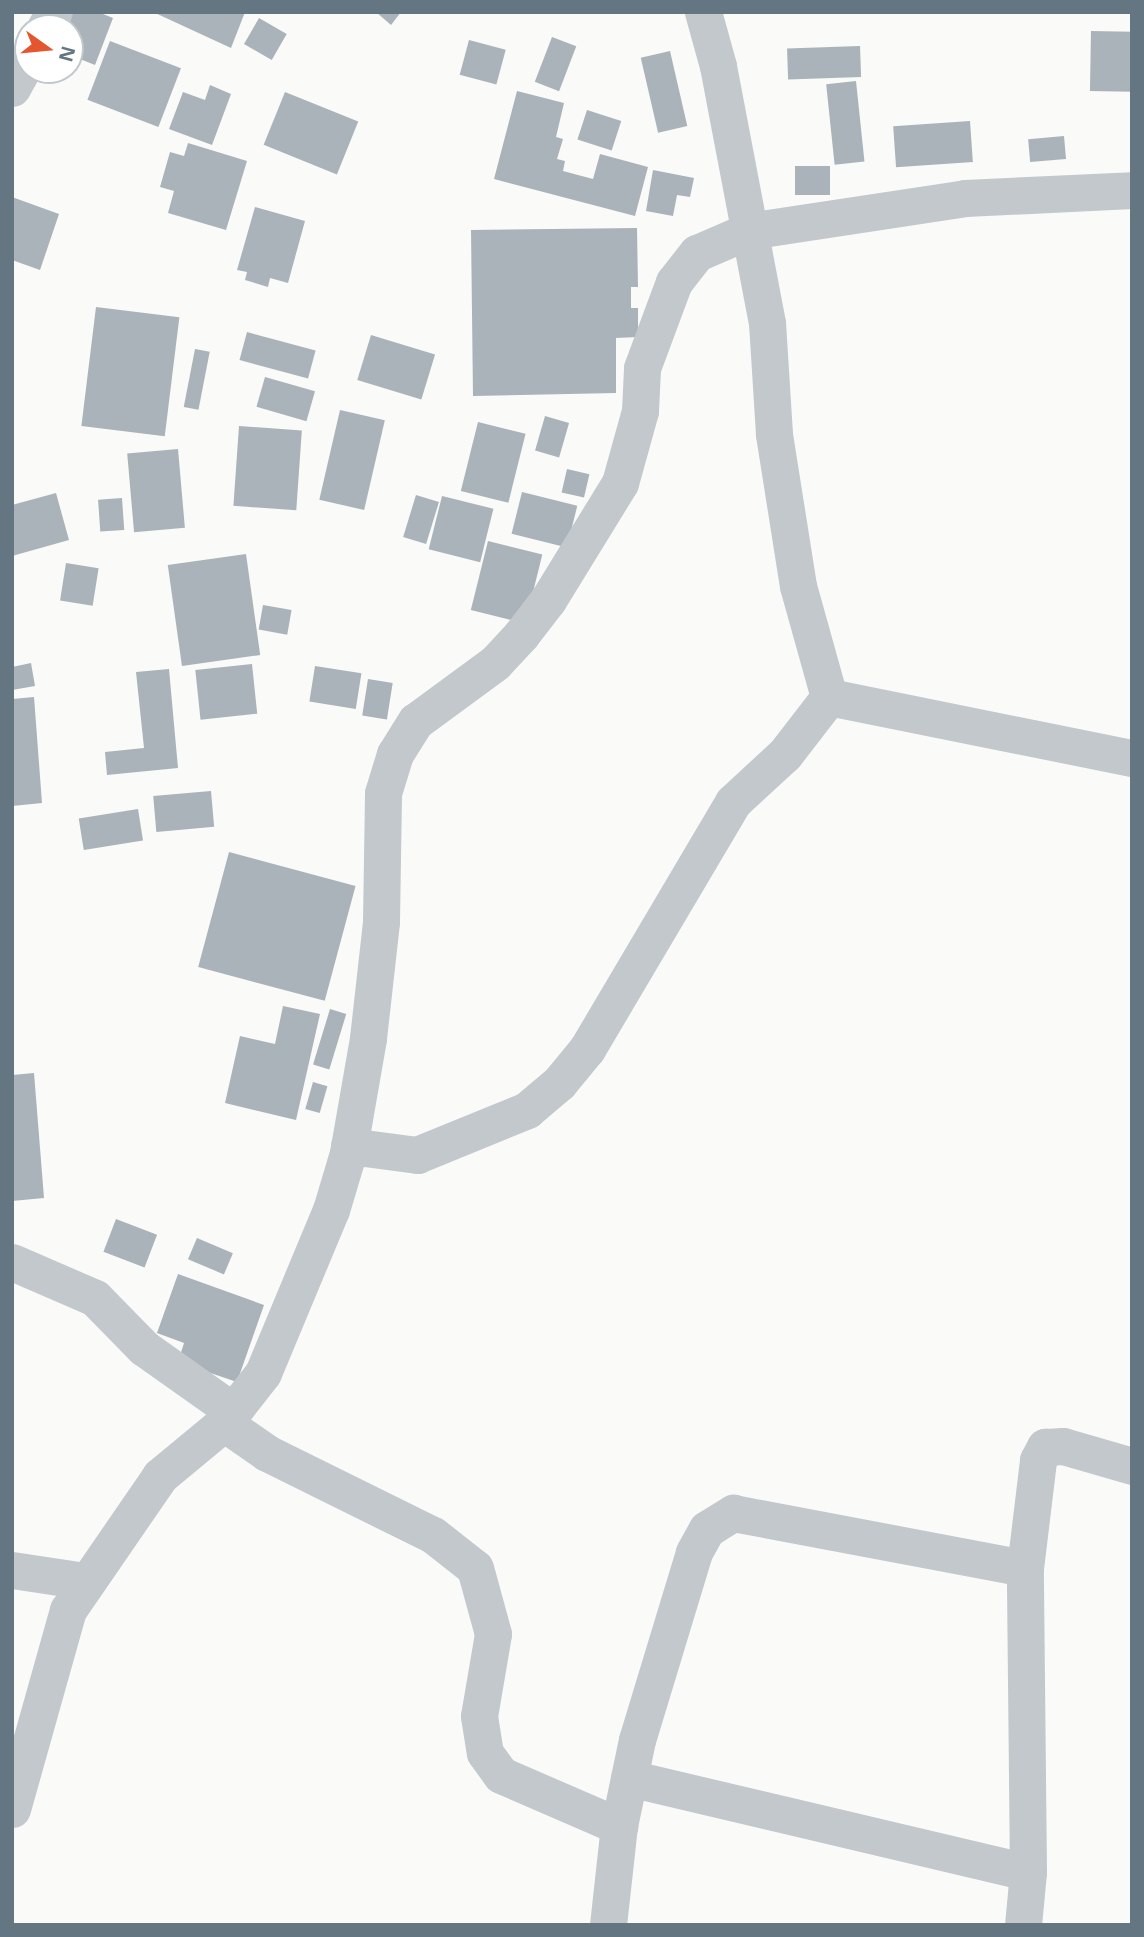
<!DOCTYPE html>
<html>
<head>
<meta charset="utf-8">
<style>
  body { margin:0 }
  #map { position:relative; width:1144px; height:1937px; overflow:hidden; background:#fafaf8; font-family:"Noto Sans",sans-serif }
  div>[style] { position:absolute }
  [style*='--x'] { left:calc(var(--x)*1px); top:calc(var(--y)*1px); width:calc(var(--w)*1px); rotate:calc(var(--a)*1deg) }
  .building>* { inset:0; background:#aab3b9; transform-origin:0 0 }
  .street>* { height:37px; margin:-18.5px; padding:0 18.5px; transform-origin:18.5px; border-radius:18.5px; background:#c3c8cc }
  span { translate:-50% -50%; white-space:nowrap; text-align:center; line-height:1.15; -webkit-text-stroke:7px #fff; paint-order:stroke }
  .frame { position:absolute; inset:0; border:14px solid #657683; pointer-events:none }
  .north { position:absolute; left:14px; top:14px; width:70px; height:70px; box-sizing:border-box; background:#fff; border:2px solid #c1c8cd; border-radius:50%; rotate:105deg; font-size:19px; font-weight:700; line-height:28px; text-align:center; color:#657683 }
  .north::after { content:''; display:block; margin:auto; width:24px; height:32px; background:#e4572e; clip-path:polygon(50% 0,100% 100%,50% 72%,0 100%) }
</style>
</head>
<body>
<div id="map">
  <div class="building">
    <div style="clip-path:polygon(71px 12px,98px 12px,113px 18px,95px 65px,70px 55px,70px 28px,64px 28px)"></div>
    <div style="clip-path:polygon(153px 12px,245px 12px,231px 48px)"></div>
    <div style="clip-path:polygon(376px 12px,401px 12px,391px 25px)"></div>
    <div style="left:259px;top:18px;width:32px;height:30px;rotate:30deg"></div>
    <div style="left:1091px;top:31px;width:41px;height:60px;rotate:1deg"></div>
    <div style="left:552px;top:37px;width:26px;height:48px;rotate:21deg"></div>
    <div style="left:469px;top:40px;width:38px;height:36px;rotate:15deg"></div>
    <div style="left:110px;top:41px;width:76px;height:63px;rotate:21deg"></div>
    <div style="left:860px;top:46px;width:31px;height:73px;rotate:88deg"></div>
    <div style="left:670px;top:51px;width:77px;height:30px;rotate:77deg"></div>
    <div style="left:856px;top:81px;width:81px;height:30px;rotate:84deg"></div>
    <div style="clip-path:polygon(210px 85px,231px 94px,212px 145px,169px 129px,183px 92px,205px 100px)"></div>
    <div style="clip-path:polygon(517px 91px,564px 103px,556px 137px,563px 139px,557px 159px,565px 161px,563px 171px,593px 179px,600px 154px,648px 167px,635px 216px,494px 179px)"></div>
    <div style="left:285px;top:92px;width:79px;height:57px;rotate:22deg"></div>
    <div style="left:587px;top:110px;width:36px;height:31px;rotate:18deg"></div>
    <div style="left:970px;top:121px;width:41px;height:77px;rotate:86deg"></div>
    <div style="left:1064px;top:136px;width:23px;height:36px;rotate:85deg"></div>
    <div style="clip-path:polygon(188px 143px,247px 161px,226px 230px,168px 213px,174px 191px,160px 187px,170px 152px,184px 156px)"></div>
    <div style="left:795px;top:166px;width:35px;height:29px"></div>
    <div style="clip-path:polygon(653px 170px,694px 178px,690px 197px,677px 195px,673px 216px,646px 211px)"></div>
    <div style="clip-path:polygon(12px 197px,59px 214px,40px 270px,12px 260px)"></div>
    <div style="clip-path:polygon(255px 207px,305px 221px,288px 283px,270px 278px,268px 287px,245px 280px,247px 272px,237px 270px)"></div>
    <div style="clip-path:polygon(637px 228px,638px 287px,631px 287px,631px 308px,638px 308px,638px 337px,616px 338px,616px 393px,473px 396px,471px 230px)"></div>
    <div style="left:96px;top:307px;width:84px;height:120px;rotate:7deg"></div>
    <div style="left:247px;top:332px;width:71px;height:29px;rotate:15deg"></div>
    <div style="left:371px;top:335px;width:67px;height:47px;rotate:17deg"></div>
    <div style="left:195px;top:349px;width:15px;height:59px;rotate:11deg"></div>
    <div style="left:265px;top:377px;width:52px;height:31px;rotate:16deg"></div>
    <div style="left:340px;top:410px;width:46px;height:92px;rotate:13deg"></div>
    <div style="left:545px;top:416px;width:25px;height:36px;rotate:16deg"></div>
    <div style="left:478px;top:422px;width:49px;height:71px;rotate:14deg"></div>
    <div style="left:239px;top:426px;width:63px;height:80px;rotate:4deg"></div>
    <div style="left:178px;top:449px;width:79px;height:51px;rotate:85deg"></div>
    <div style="left:567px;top:469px;width:23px;height:24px;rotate:13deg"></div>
    <div style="left:522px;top:492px;width:57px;height:43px;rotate:14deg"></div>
    <div style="clip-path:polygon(56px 493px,69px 540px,12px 556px,12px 505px)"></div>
    <div style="left:416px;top:495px;width:24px;height:44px;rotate:17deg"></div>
    <div style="left:442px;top:496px;width:53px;height:55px;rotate:14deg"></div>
    <div style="left:122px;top:498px;width:32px;height:24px;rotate:86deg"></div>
    <div style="left:488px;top:541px;width:56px;height:71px;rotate:14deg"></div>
    <div style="left:246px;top:554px;width:102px;height:79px;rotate:82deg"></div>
    <div style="left:66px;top:563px;width:33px;height:38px;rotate:9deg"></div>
    <div style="left:263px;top:605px;width:29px;height:25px;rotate:10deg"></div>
    <div style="clip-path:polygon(31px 663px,35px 686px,12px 690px,12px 667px)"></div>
    <div style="left:252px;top:664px;width:50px;height:57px;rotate:84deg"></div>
    <div style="left:315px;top:666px;width:47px;height:36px;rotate:9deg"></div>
    <div style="clip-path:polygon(169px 669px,178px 768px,107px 775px,105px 752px,144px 748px,136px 672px)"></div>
    <div style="left:368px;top:679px;width:25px;height:37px;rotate:9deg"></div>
    <div style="clip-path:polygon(34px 697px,42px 803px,12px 806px,12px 699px)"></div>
    <div style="left:211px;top:791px;width:36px;height:58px;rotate:85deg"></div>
    <div style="left:138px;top:809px;width:32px;height:60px;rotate:81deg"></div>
    <div style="left:229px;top:852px;width:131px;height:119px;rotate:15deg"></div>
    <div style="clip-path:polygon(283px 1006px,320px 1014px,296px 1120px,225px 1103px,240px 1036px,275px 1044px)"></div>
    <div style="left:330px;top:1009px;width:17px;height:58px;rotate:17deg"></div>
    <div style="clip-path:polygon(34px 1073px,44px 1198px,12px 1201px,12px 1075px)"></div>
    <div style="left:313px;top:1082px;width:15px;height:28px;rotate:16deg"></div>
    <div style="left:116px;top:1219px;width:44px;height:35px;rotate:21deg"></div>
    <div style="left:197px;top:1238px;width:39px;height:23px;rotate:23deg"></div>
    <div style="clip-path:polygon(178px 1274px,264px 1305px,237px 1382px,178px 1362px,184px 1343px,157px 1333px)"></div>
  </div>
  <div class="street">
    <div style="--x:45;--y:28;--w:18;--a:-61"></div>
    <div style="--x:12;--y:88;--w:33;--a:-61"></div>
    <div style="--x:829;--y:697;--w:309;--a:11.4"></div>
    <div style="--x:349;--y:1146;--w:69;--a:7.5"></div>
    <div style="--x:417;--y:1155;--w:119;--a:-22.2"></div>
    <div style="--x:527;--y:1110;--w:42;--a:-40.2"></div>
    <div style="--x:559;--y:1083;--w:44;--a:-50.5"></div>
    <div style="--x:587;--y:1049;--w:287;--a:-59.4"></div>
    <div style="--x:733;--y:802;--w:71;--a:-42.7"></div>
    <div style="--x:785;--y:754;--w:72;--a:-52.3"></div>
    <div style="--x:829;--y:697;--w:115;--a:-105.6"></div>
    <div style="--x:798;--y:586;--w:154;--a:-99"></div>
    <div style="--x:774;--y:434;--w:111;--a:-93.6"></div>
    <div style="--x:767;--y:323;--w:262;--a:-100.8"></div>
    <div style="--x:718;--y:66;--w:56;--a:-105.5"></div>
    <div style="--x:12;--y:1262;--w:90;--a:23.4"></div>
    <div style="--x:95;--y:1298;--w:70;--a:45.6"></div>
    <div style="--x:144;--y:1348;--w:109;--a:35.3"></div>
    <div style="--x:224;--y:1423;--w:52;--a:34.9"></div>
    <div style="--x:267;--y:1453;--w:185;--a:26.3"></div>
    <div style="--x:433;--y:1535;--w:53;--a:38.2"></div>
    <div style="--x:475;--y:1568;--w:68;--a:74.7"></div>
    <div style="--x:493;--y:1634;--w:83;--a:99.7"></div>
    <div style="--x:479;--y:1716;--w:37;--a:81"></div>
    <div style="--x:485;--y:1753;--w:27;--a:54"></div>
    <div style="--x:501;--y:1775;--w:129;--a:23.4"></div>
    <div style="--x:12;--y:1570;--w:74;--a:8.6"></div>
    <div style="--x:629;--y:1778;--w:410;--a:13.3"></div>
    <div style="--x:12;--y:1809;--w:207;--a:-74.3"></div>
    <div style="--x:68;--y:1610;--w:163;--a:-55.5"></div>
    <div style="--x:160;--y:1476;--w:83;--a:-39.6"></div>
    <div style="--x:224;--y:1423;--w:63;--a:-52"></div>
    <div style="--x:263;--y:1373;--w:177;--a:-67.4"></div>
    <div style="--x:331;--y:1210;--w:59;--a:-73.4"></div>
    <div style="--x:348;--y:1153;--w:117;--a:-80.1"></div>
    <div style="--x:368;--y:1038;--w:117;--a:-83.6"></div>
    <div style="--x:381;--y:922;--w:129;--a:-89.1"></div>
    <div style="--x:383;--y:793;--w:41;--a:-72.9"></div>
    <div style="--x:395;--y:754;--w:39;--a:-58"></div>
    <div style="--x:416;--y:721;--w:98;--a:-36.3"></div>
    <div style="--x:495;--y:663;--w:38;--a:-47"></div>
    <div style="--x:521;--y:635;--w:44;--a:-52.4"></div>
    <div style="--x:548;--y:600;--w:137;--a:-58.4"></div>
    <div style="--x:620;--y:483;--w:75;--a:-74.5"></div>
    <div style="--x:640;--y:411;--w:43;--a:-87.3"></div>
    <div style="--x:642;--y:368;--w:92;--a:-69.6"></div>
    <div style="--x:674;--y:282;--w:37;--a:-52"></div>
    <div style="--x:697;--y:253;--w:56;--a:-23.3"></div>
    <div style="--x:748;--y:231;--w:219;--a:-8.6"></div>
    <div style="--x:965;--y:198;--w:167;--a:-2.7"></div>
    <div style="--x:608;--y:1925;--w:100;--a:-83.7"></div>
    <div style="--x:619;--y:1826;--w:88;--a:-78.2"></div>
    <div style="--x:637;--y:1740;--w:196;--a:-73.1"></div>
    <div style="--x:694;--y:1552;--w:26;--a:-61"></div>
    <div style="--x:707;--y:1529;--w:31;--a:-32"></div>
    <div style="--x:733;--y:1513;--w:297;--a:10.7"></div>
    <div style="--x:1023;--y:1925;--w:53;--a:-84.6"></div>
    <div style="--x:1028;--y:1872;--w:304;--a:-90.6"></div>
    <div style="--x:1025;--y:1568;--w:109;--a:-83.1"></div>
    <div style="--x:1038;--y:1460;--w:15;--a:-62"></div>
    <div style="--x:1045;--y:1447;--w:18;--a:-3"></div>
    <div style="--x:1063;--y:1446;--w:72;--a:16.2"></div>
  </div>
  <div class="frame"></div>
  <div class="north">N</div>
</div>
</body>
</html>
